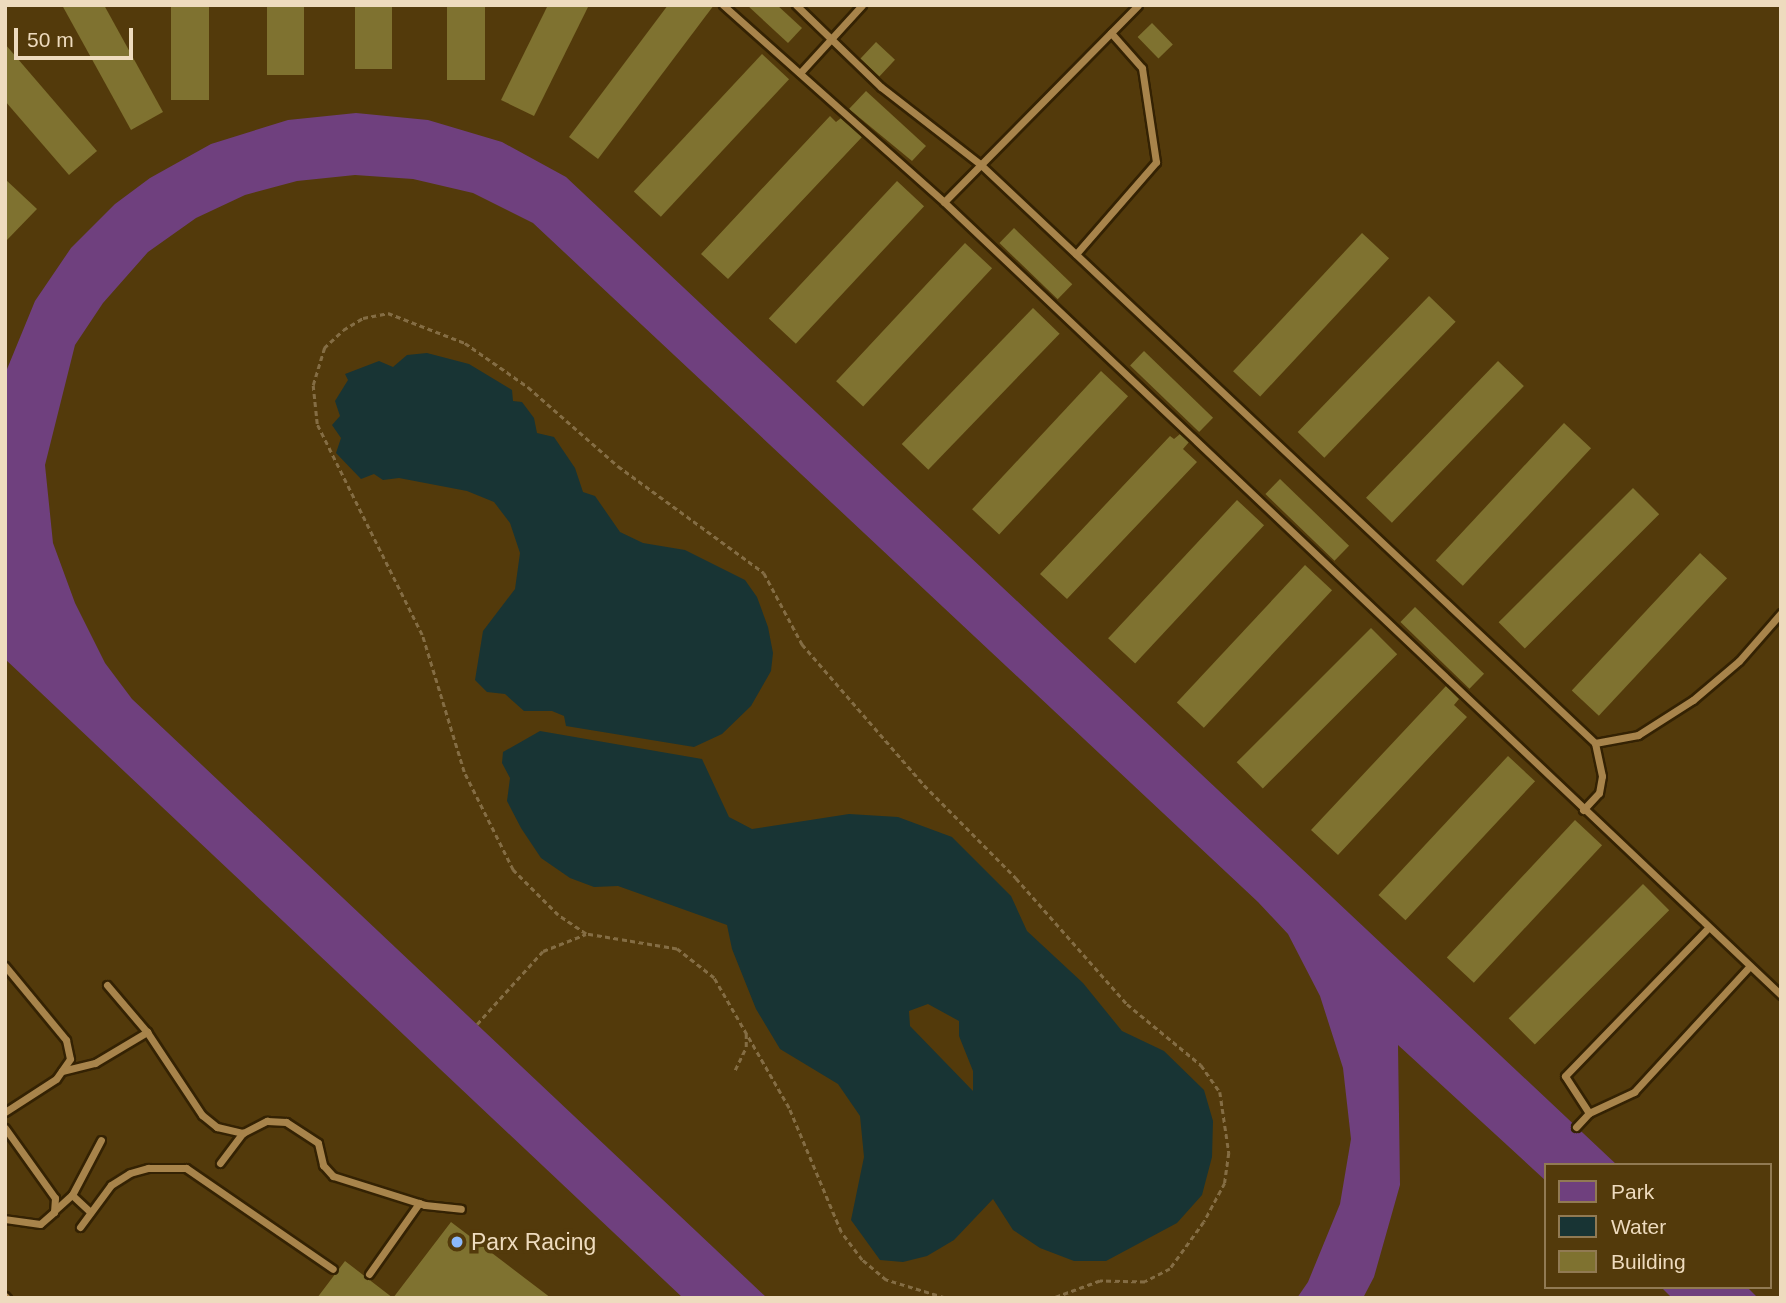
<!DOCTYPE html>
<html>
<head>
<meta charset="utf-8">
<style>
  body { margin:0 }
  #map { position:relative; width:1786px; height:1303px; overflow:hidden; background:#533a0b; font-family:Helvetica,sans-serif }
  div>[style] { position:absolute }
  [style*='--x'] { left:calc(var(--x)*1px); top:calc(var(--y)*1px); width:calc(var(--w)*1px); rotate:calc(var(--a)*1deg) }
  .green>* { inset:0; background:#6f407e }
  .water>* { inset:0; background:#183434 }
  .building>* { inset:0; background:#7f7230; transform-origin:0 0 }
  .path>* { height:2.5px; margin-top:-1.25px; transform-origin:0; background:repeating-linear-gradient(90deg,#846d44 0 5px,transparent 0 8.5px) }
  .roads { filter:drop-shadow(2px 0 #342203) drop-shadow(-2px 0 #342203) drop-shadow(0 2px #342203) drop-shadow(0 -2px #342203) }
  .lane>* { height:7px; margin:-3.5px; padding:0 3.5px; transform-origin:3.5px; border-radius:3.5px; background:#a8844b }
  .dots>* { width:19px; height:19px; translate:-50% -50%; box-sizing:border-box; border:4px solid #533a0b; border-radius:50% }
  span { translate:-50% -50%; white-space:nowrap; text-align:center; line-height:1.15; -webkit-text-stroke:7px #533a0b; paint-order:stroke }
  .poi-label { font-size:23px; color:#eedbbe }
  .left { translate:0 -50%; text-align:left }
  .frame { position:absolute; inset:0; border:7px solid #eedbbe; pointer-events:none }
  .legend { position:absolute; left:1544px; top:1163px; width:228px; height:126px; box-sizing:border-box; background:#533a0b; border:2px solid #917a53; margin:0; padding:9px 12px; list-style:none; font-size:21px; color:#eedbbe }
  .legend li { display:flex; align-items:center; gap:14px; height:35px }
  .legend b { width:35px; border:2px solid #917a53 }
  .scale { position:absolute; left:14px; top:28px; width:119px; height:32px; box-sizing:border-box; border:4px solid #eedbbe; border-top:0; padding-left:9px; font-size:21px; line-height:24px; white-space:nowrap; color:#eedbbe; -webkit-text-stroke:5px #533a0b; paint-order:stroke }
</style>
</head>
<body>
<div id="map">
  <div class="green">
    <div style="clip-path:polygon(356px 113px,428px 120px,502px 142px,566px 177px,1617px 1165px,1546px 1165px,1546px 1181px,1398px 1045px,1400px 1185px,1374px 1277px,1363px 1298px,1297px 1298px,1308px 1282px,1340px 1204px,1351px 1139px,1343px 1068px,1320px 996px,1288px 934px,1258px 902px,533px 223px,473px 193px,413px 179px,355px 175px,297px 181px,245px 195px,196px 218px,148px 252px,103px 303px,75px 345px,45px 465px,53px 543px,75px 603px,105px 663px,132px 699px,767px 1298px,683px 1298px,5px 659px,5px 374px,35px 301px,71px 248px,115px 204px,150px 178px,211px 144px,288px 120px)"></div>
    <div style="clip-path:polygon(1661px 1287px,1747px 1287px,1758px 1298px,1672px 1298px)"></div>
  </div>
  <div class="water">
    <div style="clip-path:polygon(427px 353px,469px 364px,512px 390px,513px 401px,522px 402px,534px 418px,537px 433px,554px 437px,575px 468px,583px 492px,595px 496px,620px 532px,643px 543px,685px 550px,745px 580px,757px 597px,768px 627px,773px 653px,771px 671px,751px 706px,722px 734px,694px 747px,566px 726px,564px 716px,552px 711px,524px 711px,505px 694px,487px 692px,475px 680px,483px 631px,515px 589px,520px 553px,510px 523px,494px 502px,467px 491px,399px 478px,383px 480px,374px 474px,361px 479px,336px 453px,341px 438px,332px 425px,340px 416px,335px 401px,348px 380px,345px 374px,379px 361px,393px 367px,407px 355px)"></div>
    <div style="clip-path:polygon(evenodd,540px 731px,702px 759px,729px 817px,752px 829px,849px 814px,898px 817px,952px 837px,1011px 896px,1027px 931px,1083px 983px,1122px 1031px,1164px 1051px,1204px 1090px,1213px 1121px,1212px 1157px,1202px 1195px,1177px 1223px,1106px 1261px,1074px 1261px,1040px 1248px,1013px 1230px,993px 1199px,954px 1240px,927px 1256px,903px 1262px,880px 1260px,851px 1220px,864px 1157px,860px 1116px,838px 1084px,780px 1049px,756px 1009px,732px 949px,727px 925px,618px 886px,594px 887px,570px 878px,541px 858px,521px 828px,507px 801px,510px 778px,502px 763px,503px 752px,540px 731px,928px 1004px,959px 1021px,959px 1036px,973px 1071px,973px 1091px,910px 1026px,909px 1011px,928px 1004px)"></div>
  </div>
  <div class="building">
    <div style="clip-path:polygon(62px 5px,104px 5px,163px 112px,131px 130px)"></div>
    <div style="left:171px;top:5px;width:38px;height:95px"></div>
    <div style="left:267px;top:5px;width:37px;height:70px"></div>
    <div style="left:355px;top:5px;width:37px;height:64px"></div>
    <div style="left:447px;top:5px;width:38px;height:75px"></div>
    <div style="clip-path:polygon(548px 5px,589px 5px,534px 116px,501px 100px)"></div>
    <div style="clip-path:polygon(668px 5px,714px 5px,598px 159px,569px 137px)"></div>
    <div style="clip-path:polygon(747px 5px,777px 5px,802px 28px,788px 43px)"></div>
    <div style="left:1152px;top:23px;width:30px;height:20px;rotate:46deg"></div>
    <div style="left:876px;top:42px;width:26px;height:23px;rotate:43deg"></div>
    <div style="clip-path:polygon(5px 44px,97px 151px,69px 175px,5px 101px)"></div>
    <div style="left:762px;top:54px;width:37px;height:188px;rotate:43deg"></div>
    <div style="clip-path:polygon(866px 91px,926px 146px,912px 161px,849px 109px)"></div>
    <div style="clip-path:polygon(830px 116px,836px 122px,841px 118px,862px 137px,728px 279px,701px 254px)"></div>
    <div style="clip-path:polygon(5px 179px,37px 209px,5px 242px)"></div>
    <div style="left:897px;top:181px;width:37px;height:188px;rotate:43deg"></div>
    <div style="left:1014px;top:228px;width:81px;height:21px;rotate:44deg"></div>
    <div style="left:1362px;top:233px;width:37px;height:189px;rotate:43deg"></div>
    <div style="left:965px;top:243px;width:37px;height:189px;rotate:43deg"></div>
    <div style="left:1429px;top:296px;width:37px;height:189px;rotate:44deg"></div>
    <div style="left:1033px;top:308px;width:37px;height:189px;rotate:44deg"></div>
    <div style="left:1144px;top:351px;width:96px;height:20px;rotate:44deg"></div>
    <div style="left:1498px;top:361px;width:36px;height:190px;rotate:44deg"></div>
    <div style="left:1101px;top:371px;width:37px;height:189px;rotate:43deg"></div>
    <div style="left:1564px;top:423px;width:37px;height:188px;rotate:43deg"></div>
    <div style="clip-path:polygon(1180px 434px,1189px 442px,1183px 449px,1197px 462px,1067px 599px,1040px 574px,1170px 436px,1174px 439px)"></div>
    <div style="left:1280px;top:479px;width:96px;height:21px;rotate:44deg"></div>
    <div style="left:1633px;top:488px;width:37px;height:190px;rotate:45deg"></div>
    <div style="left:1237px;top:500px;width:37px;height:189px;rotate:43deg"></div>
    <div style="left:1700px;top:553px;width:37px;height:188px;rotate:43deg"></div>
    <div style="left:1305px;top:565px;width:37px;height:188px;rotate:43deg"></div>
    <div style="left:1415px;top:607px;width:96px;height:21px;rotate:44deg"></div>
    <div style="left:1371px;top:628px;width:37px;height:190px;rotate:45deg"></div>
    <div style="clip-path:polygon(1446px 686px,1459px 699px,1454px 705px,1467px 717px,1338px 855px,1311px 830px)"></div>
    <div style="left:1508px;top:756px;width:37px;height:190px;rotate:43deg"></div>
    <div style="left:1575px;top:820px;width:37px;height:188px;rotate:43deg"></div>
    <div style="left:1643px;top:884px;width:37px;height:190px;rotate:45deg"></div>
    <div style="clip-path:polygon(451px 1222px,551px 1298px,317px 1298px,345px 1261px,393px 1298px)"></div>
  </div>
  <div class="path">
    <div style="--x:477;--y:1024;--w:98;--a:-47.9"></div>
    <div style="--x:543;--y:951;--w:46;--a:-21.6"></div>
    <div style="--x:735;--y:1070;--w:25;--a:-64"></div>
    <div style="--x:746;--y:1047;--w:14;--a:-90"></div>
    <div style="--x:945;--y:1298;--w:62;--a:-163"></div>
    <div style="--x:886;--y:1280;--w:31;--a:-140"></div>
    <div style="--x:862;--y:1260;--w:35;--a:-127"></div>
    <div style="--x:841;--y:1232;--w:134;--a:-112.8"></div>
    <div style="--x:789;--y:1108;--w:150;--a:-120"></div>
    <div style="--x:714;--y:978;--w:47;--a:-141.9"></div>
    <div style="--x:677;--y:949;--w:92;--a:-170.6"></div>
    <div style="--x:586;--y:934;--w:34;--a:-146"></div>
    <div style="--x:558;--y:915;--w:64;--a:-135"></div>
    <div style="--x:513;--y:870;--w:110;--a:-116.6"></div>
    <div style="--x:464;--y:772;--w:143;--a:-107"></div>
    <div style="--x:422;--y:635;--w:236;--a:-116.5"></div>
    <div style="--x:317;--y:424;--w:39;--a:-96"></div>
    <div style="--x:313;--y:385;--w:39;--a:-73"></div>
    <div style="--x:324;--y:348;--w:26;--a:-43"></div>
    <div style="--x:343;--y:330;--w:23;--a:-31"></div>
    <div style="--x:363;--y:318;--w:25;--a:-11"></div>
    <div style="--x:388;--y:313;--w:83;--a:21.3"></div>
    <div style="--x:465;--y:343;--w:77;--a:34.9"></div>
    <div style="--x:528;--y:387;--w:120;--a:41.3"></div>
    <div style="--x:618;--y:466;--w:181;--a:36.2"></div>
    <div style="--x:764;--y:573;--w:81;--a:61.8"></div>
    <div style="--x:802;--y:644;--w:186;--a:49.1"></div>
    <div style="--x:924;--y:785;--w:131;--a:45.3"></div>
    <div style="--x:1016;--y:878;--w:168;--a:48.6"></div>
    <div style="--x:1127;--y:1004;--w:96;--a:39.5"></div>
    <div style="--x:1201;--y:1065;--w:33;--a:55"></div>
    <div style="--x:1220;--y:1092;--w:62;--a:81.6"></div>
    <div style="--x:1229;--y:1153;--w:30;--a:98"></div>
    <div style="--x:1225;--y:1183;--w:44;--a:118.3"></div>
    <div style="--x:1204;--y:1222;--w:58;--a:125.9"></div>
    <div style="--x:1170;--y:1269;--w:28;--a:153"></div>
    <div style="--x:1145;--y:1282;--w:45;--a:-178.7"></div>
    <div style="--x:1100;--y:1281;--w:49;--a:159.7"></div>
  </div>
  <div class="roads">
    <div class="lane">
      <div style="--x:723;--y:5;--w:296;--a:41.7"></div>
      <div style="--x:944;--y:202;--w:1153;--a:43.45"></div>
      <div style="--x:796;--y:5;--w:118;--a:44"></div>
      <div style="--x:881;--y:87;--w:125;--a:37.9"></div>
      <div style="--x:980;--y:164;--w:845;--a:43.27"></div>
      <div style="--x:1595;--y:743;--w:44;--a:-10.5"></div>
      <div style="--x:1638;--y:735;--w:65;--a:-32.5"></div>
      <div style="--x:1693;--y:700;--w:60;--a:-40.3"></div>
      <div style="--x:1739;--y:661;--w:64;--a:-48.8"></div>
      <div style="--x:800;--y:73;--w:92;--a:-47.6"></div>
      <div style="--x:944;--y:202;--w:276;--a:-45.4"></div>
      <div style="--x:1076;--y:254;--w:122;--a:-49"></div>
      <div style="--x:1156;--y:162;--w:95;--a:-98.5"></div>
      <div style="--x:1142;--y:68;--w:47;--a:-131.5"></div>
      <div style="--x:1583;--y:810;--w:23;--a:-47"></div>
      <div style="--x:1599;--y:793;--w:17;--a:-80"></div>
      <div style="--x:1602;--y:776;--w:34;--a:-102"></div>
      <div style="--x:5;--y:966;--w:96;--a:50.5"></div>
      <div style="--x:66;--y:1040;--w:19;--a:78"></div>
      <div style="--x:70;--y:1059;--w:24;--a:125"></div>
      <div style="--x:56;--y:1079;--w:61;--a:147.1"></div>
      <div style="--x:107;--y:985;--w:62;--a:49.6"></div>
      <div style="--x:147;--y:1032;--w:100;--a:56.5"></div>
      <div style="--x:202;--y:1115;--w:19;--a:39"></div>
      <div style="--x:217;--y:1127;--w:27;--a:13"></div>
      <div style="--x:62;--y:1071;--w:34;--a:-14"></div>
      <div style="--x:95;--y:1063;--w:61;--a:-30.8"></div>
      <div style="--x:1589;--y:1113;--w:50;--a:-25"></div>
      <div style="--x:1634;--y:1092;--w:171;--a:-47.4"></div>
      <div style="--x:1576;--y:1127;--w:19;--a:-47"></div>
      <div style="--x:1589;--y:1113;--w:44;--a:-123"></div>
      <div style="--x:1565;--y:1076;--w:206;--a:-46"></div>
      <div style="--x:5;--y:1128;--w:86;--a:54.5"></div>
      <div style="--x:55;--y:1198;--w:14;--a:94"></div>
      <div style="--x:54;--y:1212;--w:18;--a:139"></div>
      <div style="--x:40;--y:1224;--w:35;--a:-172"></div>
      <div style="--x:220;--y:1163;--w:38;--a:-53"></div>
      <div style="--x:243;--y:1133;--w:27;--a:-27"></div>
      <div style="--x:267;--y:1121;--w:19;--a:3"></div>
      <div style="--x:286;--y:1122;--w:38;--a:33"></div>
      <div style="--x:318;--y:1143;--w:23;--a:77"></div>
      <div style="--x:323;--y:1165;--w:15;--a:48"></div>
      <div style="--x:333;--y:1176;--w:96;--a:17.5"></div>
      <div style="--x:425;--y:1205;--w:36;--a:6"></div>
      <div style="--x:72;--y:1195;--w:25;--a:43"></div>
      <div style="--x:54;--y:1211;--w:24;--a:-42"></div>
      <div style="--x:72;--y:1195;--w:62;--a:-62.2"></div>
      <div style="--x:80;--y:1227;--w:52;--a:-53.6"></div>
      <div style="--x:111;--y:1185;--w:22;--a:-32"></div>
      <div style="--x:130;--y:1173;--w:19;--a:-16"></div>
      <div style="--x:148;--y:1168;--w:38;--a:0"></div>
      <div style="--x:186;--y:1168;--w:178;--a:34.5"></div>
      <div style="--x:369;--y:1274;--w:87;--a:-54.8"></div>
      <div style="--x:5;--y:1296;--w:3;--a:45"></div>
    </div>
  </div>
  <div class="dots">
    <div style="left:457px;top:1242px;background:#8bb9fc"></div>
  </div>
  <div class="poi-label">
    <span class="left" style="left:471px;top:1242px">Parx Racing</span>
  </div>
  <div class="frame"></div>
  <ul class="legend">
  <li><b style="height:19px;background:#6f407e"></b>Park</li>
  <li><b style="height:19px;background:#183434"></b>Water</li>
  <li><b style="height:19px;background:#7f7230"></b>Building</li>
  </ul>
  <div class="scale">50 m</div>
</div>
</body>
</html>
